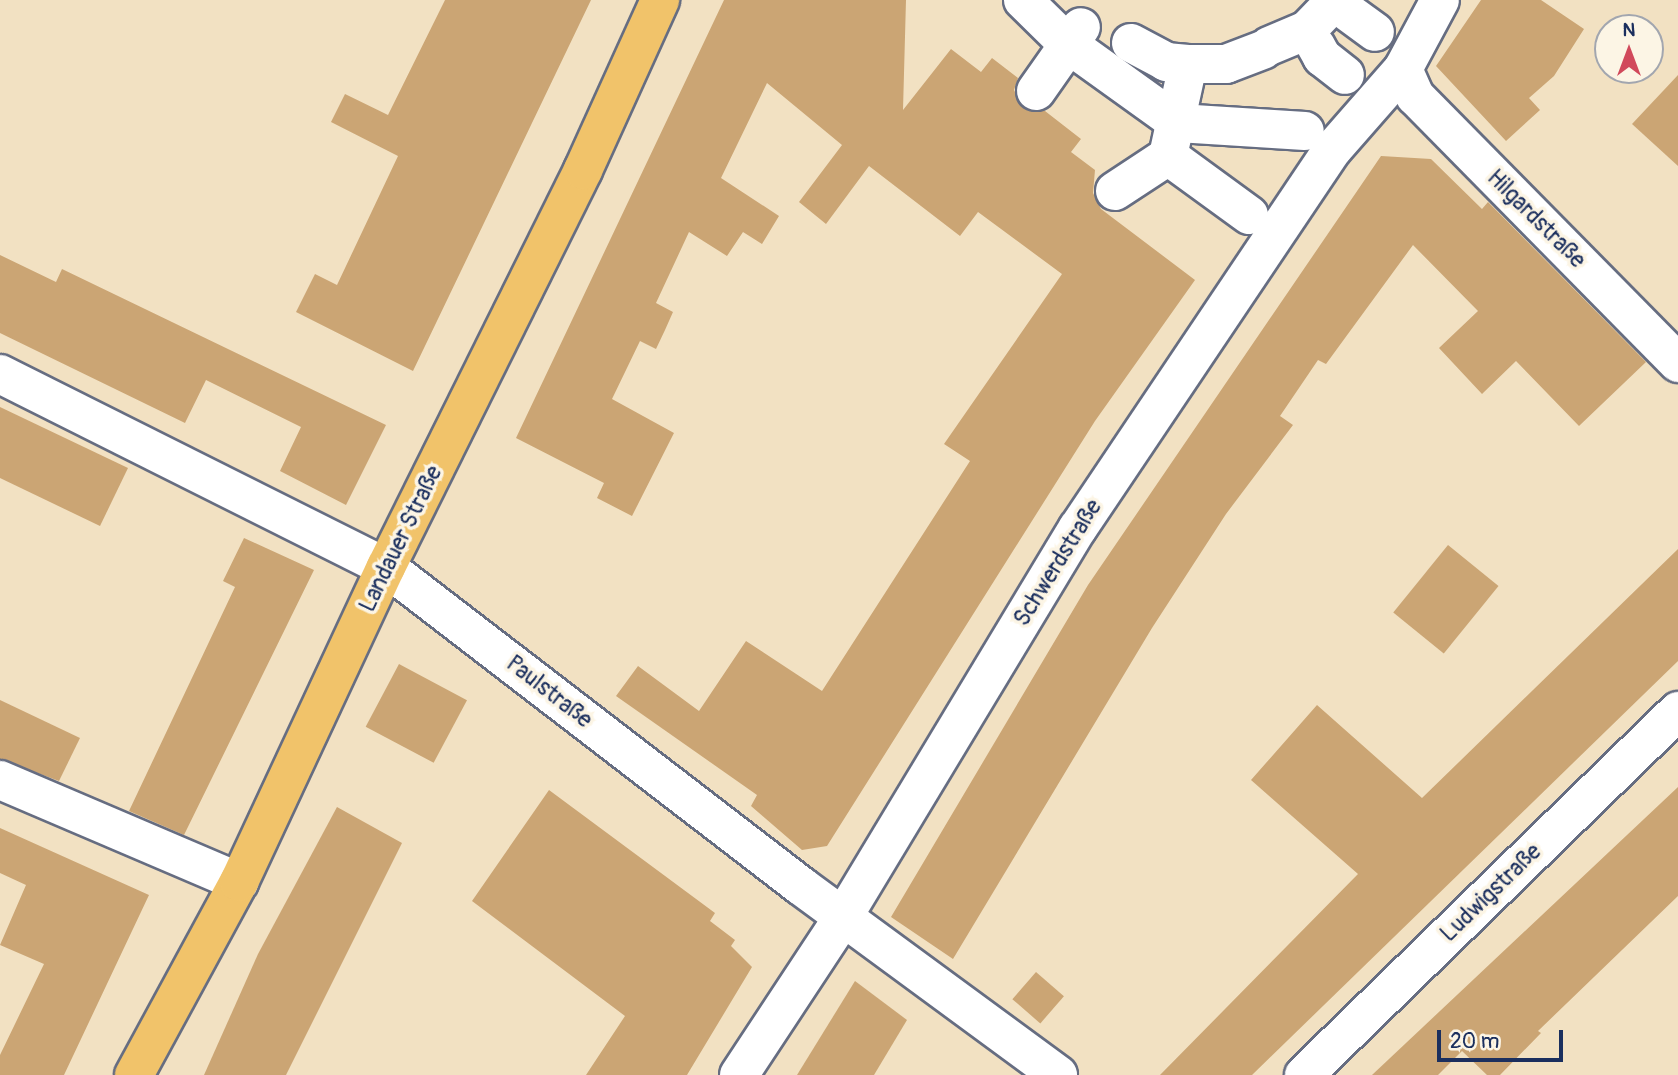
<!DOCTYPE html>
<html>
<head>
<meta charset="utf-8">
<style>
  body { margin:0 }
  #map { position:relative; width:1678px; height:1075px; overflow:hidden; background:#f2e1c2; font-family:Pangolin,sans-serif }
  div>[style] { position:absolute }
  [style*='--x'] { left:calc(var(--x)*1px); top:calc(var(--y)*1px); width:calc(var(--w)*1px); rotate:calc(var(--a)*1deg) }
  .building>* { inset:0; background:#cba574; transform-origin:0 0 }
  .roads { filter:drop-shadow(2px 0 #666d81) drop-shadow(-2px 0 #666d81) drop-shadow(0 2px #666d81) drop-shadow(0 -2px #666d81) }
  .minor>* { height:38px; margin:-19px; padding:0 19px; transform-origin:19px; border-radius:19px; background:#fff }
  .major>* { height:38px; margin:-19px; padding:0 19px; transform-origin:19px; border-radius:19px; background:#f1c36a }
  span { translate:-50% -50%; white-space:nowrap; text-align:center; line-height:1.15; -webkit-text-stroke:7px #fcf5e5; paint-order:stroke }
  .street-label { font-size:23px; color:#1b2f5e }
  .north { position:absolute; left:1594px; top:14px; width:70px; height:70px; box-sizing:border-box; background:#fcf5e5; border:2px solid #a2a6af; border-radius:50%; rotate:0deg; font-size:19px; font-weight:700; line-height:28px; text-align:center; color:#1b2f5e }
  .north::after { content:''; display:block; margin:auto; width:24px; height:32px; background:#d1495b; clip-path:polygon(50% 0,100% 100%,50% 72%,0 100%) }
  .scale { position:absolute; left:1437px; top:1030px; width:126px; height:32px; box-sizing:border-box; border:4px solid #1b2f5e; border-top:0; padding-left:9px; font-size:21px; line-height:24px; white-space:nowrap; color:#1b2f5e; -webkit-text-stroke:5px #fcf5e5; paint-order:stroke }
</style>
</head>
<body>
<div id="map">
  <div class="building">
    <div style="clip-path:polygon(445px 0,591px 0,413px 371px,296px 312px,315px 274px,337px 285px,398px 156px,331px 122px,345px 94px,388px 115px)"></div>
    <div style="clip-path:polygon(724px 0,906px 0,903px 110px,951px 49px,981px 72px,992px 58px,1018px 78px,1014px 90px,1023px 108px,1045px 111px,1081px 139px,1071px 152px,1095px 170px,1093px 193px,1101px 209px,1195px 280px,1095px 421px,827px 846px,802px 850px,751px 806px,757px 795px,616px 696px,638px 666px,699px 711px,746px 641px,822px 691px,970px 461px,944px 444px,1062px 274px,978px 212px,960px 236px,869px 166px,826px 224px,799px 202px,842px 145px,767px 83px,721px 178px,779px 216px,762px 244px,743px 232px,727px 256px,689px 232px,656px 303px,673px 312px,665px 330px,656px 349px,640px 341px,612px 399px,674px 433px,632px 516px,597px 498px,604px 483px,516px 438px)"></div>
    <div style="clip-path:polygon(1481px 0,1541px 0,1584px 29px,1554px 76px,1529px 98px,1540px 110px,1506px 141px,1436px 66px)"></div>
    <div style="clip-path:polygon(1678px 75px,1678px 166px,1632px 124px)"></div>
    <div style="clip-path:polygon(1381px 156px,1431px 159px,1482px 209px,1488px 202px,1646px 362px,1579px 426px,1516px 361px,1482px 394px,1439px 348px,1478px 311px,1413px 245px,1326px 364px,1318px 360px,1280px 416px,1293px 425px,1226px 514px,1152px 628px,953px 959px,891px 917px,1088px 585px)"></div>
    <div style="clip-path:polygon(0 255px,56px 282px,62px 269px,386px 425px,346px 505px,280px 471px,301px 427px,206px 380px,185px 423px,0 333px)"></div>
    <div style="clip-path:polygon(0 407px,128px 468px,100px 526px,0 478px)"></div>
    <div style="clip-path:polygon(244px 538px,314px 570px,184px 835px,129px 811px,235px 587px,223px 581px)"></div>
    <div style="left:1448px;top:545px;width:65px;height:87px;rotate:39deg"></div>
    <div style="clip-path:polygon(1678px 549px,1678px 661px,1252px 1075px,1160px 1075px,1358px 874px,1251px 780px,1317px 705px,1422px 798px)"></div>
    <div style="left:399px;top:664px;width:77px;height:71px;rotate:28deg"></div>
    <div style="clip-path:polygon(0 700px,80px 738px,59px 781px,0 759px)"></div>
    <div style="clip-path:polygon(1678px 787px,1678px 896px,1538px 1031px,1541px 1033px,1500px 1075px,1487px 1075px,1462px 1051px,1438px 1075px,1372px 1075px)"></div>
    <div style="clip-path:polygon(549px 790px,715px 913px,710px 921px,735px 940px,731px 946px,752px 967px,687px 1075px,586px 1075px,625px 1016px,472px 901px)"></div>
    <div style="clip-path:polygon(337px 807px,402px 843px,286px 1075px,204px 1075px,258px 954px)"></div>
    <div style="clip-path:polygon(0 828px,149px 895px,64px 1075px,0 1075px,0 1055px,44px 964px,0 945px,26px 885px,0 873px)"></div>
    <div style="left:1036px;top:972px;width:37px;height:36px;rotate:41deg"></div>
    <div style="clip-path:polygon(855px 981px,907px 1020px,874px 1075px,797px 1075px)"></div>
  </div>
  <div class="roads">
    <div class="minor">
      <div style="--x:1023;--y:0;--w:63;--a:44.4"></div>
      <div style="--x:1068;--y:44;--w:135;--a:35.7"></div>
      <div style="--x:1178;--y:123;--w:127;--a:3.6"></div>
      <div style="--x:1349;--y:13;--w:32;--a:36"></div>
      <div style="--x:1131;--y:43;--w:40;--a:28"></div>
      <div style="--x:1166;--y:62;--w:22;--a:5"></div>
      <div style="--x:1269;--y:46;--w:41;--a:-22.8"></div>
      <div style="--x:1307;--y:30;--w:42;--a:-46"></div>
      <div style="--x:1316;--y:46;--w:13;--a:61"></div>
      <div style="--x:1322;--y:57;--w:29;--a:38"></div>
      <div style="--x:1403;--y:69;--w:30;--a:66"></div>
      <div style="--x:1415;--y:96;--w:375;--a:45.4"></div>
      <div style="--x:1036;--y:91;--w:78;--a:-54.9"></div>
      <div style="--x:1115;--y:191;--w:64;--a:-33.4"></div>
      <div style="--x:1249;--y:215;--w:100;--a:-143.9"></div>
      <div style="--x:1168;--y:156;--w:94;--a:-77.7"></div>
      <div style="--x:1188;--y:64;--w:38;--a:0"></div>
      <div style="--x:1226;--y:64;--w:40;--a:-21"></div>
      <div style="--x:0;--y:374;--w:432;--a:26.6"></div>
      <div style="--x:386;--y:567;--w:523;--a:37.55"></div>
      <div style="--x:801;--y:886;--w:319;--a:36.3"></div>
      <div style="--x:0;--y:780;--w:260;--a:23.1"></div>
      <div style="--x:739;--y:1075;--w:189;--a:-56.6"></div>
      <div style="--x:843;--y:917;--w:454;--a:-58.9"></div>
      <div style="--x:1078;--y:528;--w:457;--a:-56.1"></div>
      <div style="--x:1333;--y:149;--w:106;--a:-48.8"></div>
      <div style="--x:1403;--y:69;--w:78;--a:-61.8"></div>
      <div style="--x:1304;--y:1075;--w:522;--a:-44.22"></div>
    </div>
    <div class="major">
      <div style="--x:134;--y:1075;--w:220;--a:-61.5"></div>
      <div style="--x:239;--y:882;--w:348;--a:-65"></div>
      <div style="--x:386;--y:567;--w:443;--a:-63.6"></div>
      <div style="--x:583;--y:170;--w:187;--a:-65.6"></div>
    </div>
  </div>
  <div class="street-label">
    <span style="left:1536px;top:219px;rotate:45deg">Hilgardstraße</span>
    <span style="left:401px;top:539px;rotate:-64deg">Landauer Straße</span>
    <span style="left:1058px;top:563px;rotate:-58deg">Schwerdstraße</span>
    <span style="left:549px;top:692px;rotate:38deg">Paulstraße</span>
    <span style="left:1491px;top:893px;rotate:-44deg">Ludwigstraße</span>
  </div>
  <div class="north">N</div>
  <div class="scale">20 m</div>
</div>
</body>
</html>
